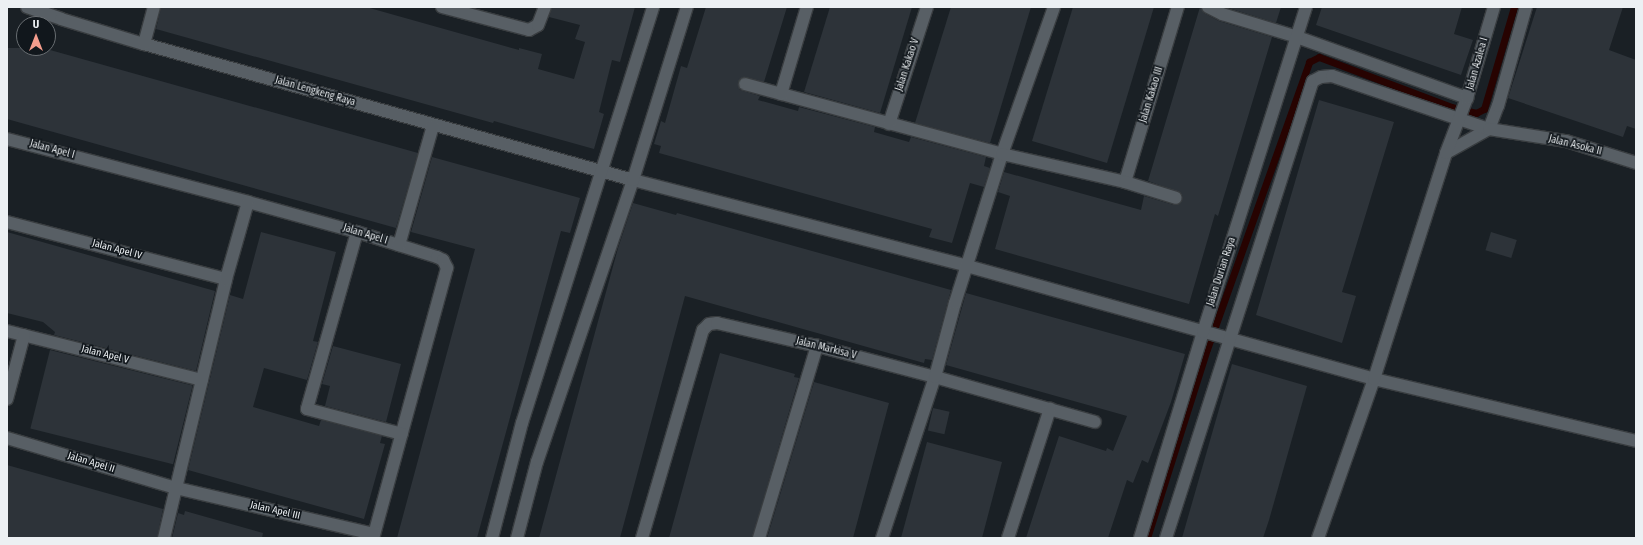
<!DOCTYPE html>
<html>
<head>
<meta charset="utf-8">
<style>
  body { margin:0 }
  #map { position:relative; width:1643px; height:545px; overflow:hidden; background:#1a2025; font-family:"Fira Sans Condensed",sans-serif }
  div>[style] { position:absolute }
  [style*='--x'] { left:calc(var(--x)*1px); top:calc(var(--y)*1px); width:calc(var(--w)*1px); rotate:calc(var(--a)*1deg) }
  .stream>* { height:7px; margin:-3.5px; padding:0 3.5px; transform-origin:3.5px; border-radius:3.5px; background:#270301 }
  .building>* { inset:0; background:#2d3339; transform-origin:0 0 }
  .roads { filter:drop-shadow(1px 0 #393d40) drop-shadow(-1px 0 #393d40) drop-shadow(0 1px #393d40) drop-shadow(0 -1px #393d40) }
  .minor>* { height:12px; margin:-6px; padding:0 6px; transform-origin:6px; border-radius:6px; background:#585f65 }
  span { translate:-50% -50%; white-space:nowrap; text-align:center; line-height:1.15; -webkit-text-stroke:3.5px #11171c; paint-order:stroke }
  .street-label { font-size:10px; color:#ecf0f3 }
  .frame { position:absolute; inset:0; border:8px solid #ecf0f3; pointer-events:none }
  .north { position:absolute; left:16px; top:16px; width:40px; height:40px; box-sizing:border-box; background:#11171c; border:1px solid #696e72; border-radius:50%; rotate:0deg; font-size:11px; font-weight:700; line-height:16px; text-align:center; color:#ecf0f3 }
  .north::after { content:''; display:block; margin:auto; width:14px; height:18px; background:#f49d8d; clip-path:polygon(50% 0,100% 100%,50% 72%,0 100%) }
</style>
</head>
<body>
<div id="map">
  <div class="stream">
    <div style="--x:1147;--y:538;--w:198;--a:-72.4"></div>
    <div style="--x:1207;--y:349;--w:305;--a:-70.4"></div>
    <div style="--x:1309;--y:62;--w:11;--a:-27"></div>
    <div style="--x:1319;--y:57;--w:141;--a:20.7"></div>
    <div style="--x:1451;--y:107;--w:26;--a:13"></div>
    <div style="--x:1476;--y:113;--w:9;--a:-27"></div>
    <div style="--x:1484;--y:109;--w:106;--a:-73.6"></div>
  </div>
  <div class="building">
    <div style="clip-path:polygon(161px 7px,366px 7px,519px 50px,519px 48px,542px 54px,538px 69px,574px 79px,585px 42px,575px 39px,580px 25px,549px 17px,552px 7px,635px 7px,620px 62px,612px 60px,599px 112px,604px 114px,594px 149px,494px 121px,493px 123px,156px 29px)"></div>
    <div style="clip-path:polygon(706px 7px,787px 7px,764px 82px,743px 77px,738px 82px,740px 90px,760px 96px,758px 100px,798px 111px,799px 107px,875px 127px,874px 132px,909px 142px,911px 137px,986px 157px,984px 166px,990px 168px,984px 187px,970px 183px,952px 243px,929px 237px,932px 229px,659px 153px,661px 146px,654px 144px,661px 121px,665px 123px,681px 66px,687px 68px)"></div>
    <div style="clip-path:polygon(830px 7px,912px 7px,880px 113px,804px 92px)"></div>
    <div style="clip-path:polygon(951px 7px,1031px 7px,990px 143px,915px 123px)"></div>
    <div style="clip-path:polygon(1073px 7px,1154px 7px,1107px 163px,1032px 141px)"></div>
    <div style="clip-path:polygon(1200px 7px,1204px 13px,1219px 21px,1272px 37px,1218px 216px,1215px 214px,1189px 304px,995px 249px,1010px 196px,998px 192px,1004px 172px,1141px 210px,1144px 196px,1174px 205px,1181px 203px,1183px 197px,1181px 193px,1148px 181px)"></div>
    <div style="clip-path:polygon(1225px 7px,1281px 7px,1276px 23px)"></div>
    <div style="clip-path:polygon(1322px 7px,1462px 7px,1454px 34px,1473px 40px,1461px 75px,1316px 25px)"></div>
    <div style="clip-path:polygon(1537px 7px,1623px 7px,1609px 50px,1636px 60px,1636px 129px,1627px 126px,1623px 137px,1508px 98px)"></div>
    <div style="clip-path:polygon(7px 48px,43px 48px,418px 153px,396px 228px,7px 119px)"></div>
    <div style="clip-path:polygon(1319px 100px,1394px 122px,1342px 292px,1356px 296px,1342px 343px,1256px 315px)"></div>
    <div style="clip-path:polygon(432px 157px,580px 198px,570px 233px,561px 231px,477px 538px,397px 538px,475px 249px,411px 232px)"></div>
    <div style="clip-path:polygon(633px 203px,676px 215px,677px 213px,951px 290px,932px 360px,925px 359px,924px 363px,685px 296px,620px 538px,539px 538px,618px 248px)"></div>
    <div style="clip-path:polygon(7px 232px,215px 291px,196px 371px,54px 335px,55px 332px,43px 322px,7px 313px)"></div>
    <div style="clip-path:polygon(261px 232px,336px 252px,313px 341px,318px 342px,307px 380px,264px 368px,253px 407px,319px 426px,321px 420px,382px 436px,380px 443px,385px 444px,364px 519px,188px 470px,230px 295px,243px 299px)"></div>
    <div style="left:1491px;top:232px;width:27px;height:19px;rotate:17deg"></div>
    <div style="clip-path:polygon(966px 293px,1185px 354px,1171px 402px,1148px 463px,1142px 460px,1133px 483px,1127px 480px,1108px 538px,1026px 538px,1059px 436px,1106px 451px,1107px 448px,1113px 451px,1127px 416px,946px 365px)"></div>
    <div style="clip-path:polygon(333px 346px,401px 364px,386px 422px,325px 406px,330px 386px,322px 384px)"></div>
    <div style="left:50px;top:350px;width:147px;height:81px;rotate:14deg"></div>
    <div style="clip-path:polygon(720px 353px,795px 374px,794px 377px,799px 378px,752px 538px,669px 538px)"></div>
    <div style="clip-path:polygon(1232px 364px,1307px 386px,1269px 520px,1263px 538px,1182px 538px)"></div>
    <div style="clip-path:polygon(814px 382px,889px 403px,853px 538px,767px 538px)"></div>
    <div style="left:933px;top:408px;width:17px;height:23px;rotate:13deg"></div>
    <div style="clip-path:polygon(927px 442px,1002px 462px,982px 538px,901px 538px)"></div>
    <div style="clip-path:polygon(7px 465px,163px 509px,157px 538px,7px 538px)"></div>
    <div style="clip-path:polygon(185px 511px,263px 533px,262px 538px,172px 538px,178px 513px,184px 515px)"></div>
  </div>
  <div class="roads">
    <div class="minor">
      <div style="--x:27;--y:7;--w:36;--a:19"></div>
      <div style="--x:61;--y:19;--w:87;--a:16.8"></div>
      <div style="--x:144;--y:44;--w:508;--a:15.54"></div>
      <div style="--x:633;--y:180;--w:345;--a:14.4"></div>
      <div style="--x:967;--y:266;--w:422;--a:15.5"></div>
      <div style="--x:1374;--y:379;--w:269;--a:13.3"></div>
      <div style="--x:442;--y:7;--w:90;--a:14.8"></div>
      <div style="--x:529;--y:30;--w:10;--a:-29"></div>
      <div style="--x:538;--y:25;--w:19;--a:-69"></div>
      <div style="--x:1208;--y:7;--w:16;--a:27"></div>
      <div style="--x:1222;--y:14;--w:78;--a:17"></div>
      <div style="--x:1297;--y:37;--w:181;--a:19.7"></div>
      <div style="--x:144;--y:44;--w:38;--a:-75"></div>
      <div style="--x:745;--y:84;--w:266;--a:15.2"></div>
      <div style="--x:1002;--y:154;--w:156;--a:-70.5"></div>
      <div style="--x:781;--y:94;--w:91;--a:-73.4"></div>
      <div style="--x:889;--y:124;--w:123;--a:-72"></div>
      <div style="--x:7;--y:139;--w:249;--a:14.6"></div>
      <div style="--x:248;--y:202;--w:113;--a:15.4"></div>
      <div style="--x:357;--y:232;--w:84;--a:17.4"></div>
      <div style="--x:437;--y:257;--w:7;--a:27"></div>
      <div style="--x:443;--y:260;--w:9;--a:63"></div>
      <div style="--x:447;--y:268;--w:280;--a:105.3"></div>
      <div style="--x:1446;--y:153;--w:49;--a:-29.2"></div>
      <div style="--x:1489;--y:129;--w:25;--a:-69"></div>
      <div style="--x:1498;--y:106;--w:103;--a:-74.2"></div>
      <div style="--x:1125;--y:182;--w:183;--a:-73.2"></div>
      <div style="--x:7;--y:222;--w:226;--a:14.6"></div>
      <div style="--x:357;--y:232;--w:184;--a:105.8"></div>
      <div style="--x:307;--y:409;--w:98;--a:14.7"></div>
      <div style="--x:399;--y:245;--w:124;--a:-74.1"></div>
      <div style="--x:7;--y:331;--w:201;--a:14.1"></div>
      <div style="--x:7;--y:399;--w:66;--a:-75.1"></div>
      <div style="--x:7;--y:438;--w:176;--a:16.5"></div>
      <div style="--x:176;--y:488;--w:203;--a:13.1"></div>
      <div style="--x:164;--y:538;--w:266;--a:-76.5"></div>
      <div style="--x:226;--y:279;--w:80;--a:-74.1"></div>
      <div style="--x:492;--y:538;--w:119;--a:-75.4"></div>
      <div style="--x:522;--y:423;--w:436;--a:-72.5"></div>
      <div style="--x:517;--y:538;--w:79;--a:-75.3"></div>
      <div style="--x:537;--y:462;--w:298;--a:-71.2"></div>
      <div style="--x:633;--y:180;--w:181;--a:-72.7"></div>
      <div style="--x:642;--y:538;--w:217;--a:-73.7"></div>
      <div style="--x:703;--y:330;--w:8;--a:-45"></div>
      <div style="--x:709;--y:324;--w:8;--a:-7"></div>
      <div style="--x:717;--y:323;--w:103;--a:13"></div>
      <div style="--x:817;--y:346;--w:122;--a:14.7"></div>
      <div style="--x:935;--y:377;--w:166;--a:15.7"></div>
      <div style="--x:759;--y:538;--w:201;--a:-73.2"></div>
      <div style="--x:882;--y:538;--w:169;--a:-71.8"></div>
      <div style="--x:935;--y:377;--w:77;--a:-74.9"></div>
      <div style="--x:955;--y:303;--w:156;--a:-72.5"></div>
      <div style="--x:1002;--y:154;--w:126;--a:12.8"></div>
      <div style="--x:1125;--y:182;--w:53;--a:17.4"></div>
      <div style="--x:1008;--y:538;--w:136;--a:-72"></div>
      <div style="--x:1140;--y:538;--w:215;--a:-73"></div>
      <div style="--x:1203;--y:332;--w:341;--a:-72.4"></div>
      <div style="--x:1166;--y:538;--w:480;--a:-72.2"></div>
      <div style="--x:1313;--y:81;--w:9;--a:-27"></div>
      <div style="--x:1321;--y:77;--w:11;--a:-5"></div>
      <div style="--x:1332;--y:76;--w:166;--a:18.7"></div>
      <div style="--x:1489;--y:129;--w:78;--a:8.9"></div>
      <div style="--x:1566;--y:141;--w:73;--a:17.4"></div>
      <div style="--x:1318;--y:538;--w:169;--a:-70.6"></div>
      <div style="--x:1374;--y:379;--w:237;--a:-72.3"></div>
      <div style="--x:1446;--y:153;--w:59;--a:-69.1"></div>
      <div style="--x:1467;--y:98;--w:95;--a:-73.5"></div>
    </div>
  </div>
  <div class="street-label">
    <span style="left:1478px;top:64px;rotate:-74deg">Jalan Azalea I</span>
    <span style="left:908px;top:65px;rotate:-72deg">Jalan Kakao V</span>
    <span style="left:315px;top:92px;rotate:16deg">Jalan Lengkeng Raya</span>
    <span style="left:1152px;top:95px;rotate:-73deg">Jalan Kakao III</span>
    <span style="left:1575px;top:146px;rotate:14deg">Jalan Asoka II</span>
    <span style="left:52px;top:150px;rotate:15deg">Jalan Apel I</span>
    <span style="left:365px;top:235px;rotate:17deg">Jalan Apel I</span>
    <span style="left:117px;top:250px;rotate:15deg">Jalan Apel IV</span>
    <span style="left:1222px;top:272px;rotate:-72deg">Jalan Durian Raya</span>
    <span style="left:826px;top:349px;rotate:14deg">Jalan Markisa V</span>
    <span style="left:105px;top:355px;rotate:14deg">Jalan Apel V</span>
    <span style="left:91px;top:463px;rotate:17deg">Jalan Apel II</span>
    <span style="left:275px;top:511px;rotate:13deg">Jalan Apel III</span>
  </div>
  <div class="frame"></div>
  <div class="north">U</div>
</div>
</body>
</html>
